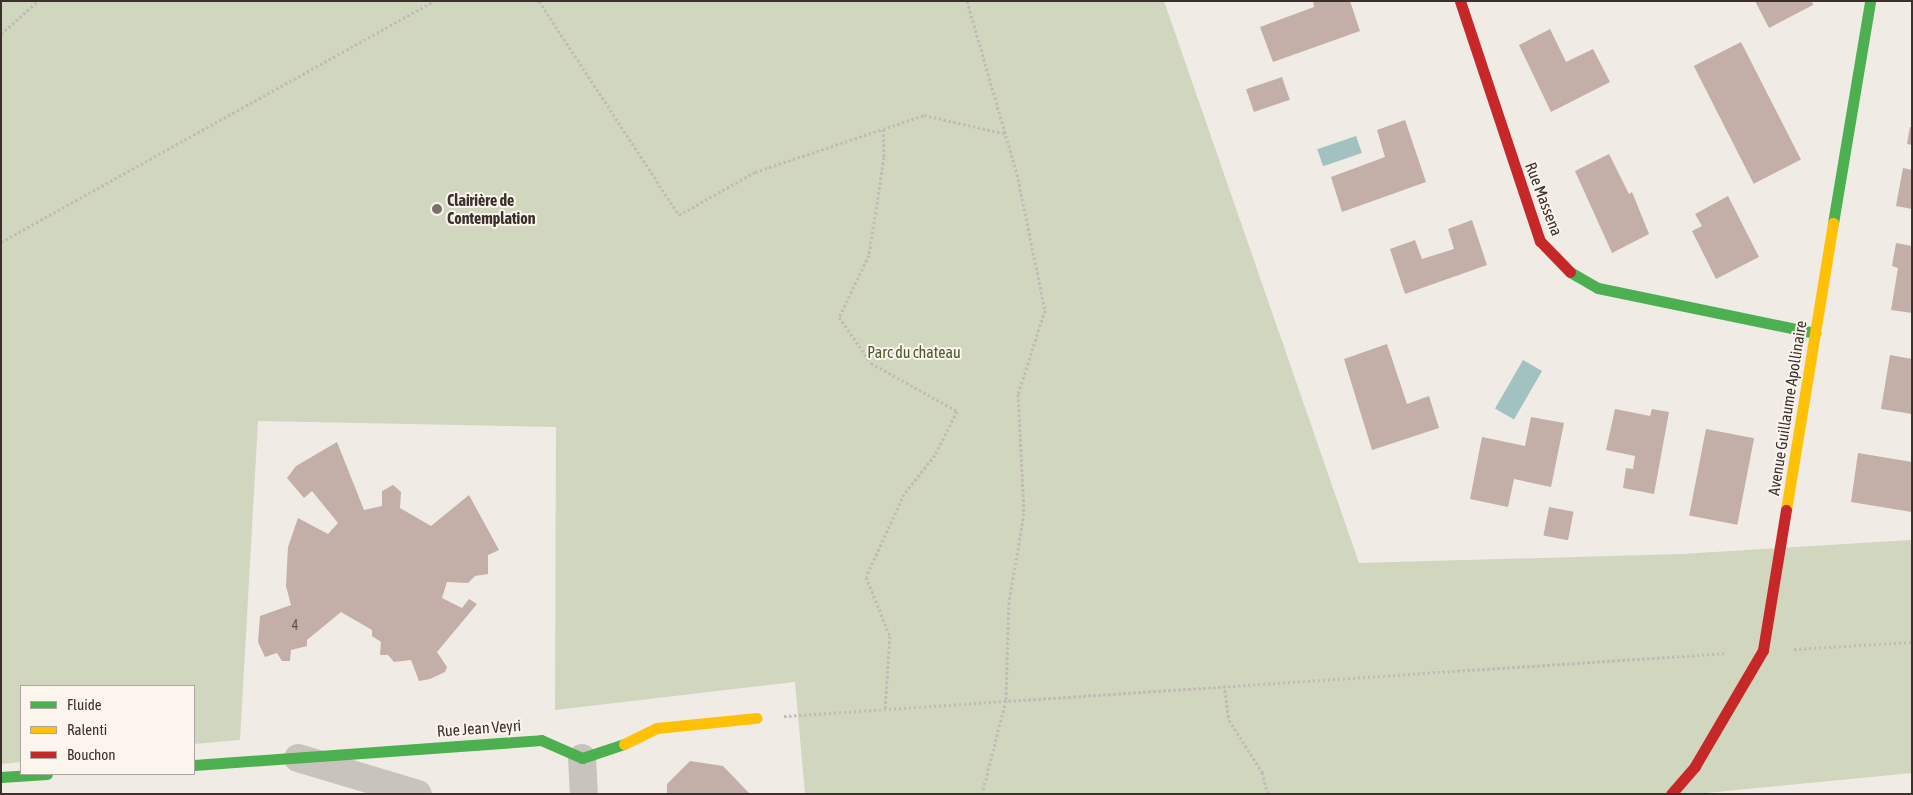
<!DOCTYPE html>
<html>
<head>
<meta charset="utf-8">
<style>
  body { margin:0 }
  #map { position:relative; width:1913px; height:795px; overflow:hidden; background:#f0ebe5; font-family:"Asap Condensed",sans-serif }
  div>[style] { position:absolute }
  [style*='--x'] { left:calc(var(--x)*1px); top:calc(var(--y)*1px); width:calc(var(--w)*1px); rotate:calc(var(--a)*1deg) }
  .green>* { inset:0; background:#d1d6bf }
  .water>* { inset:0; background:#a1c2c1; transform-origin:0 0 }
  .building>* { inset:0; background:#c3afa7; transform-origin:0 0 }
  .path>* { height:3px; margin-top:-1.5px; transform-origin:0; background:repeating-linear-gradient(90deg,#c2bbb6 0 2.5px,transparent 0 5px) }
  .street>* { height:28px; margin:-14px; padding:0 14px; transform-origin:14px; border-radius:14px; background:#c9c3be }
  .fast>* { height:11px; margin:-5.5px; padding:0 5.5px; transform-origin:5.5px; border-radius:5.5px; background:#4caf50 }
  .slow>* { height:11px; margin:-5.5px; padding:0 5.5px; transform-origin:5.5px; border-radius:5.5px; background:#ffc107 }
  .jam>* { height:11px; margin:-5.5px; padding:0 5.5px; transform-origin:5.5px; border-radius:5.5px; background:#c62828 }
  .dots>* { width:14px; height:14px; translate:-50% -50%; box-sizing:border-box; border:2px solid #fbf5ee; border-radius:50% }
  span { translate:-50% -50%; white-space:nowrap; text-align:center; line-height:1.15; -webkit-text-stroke:4px #fbf5ee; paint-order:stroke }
  .number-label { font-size:14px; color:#5d504a }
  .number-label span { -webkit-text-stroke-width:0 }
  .street-label { font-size:16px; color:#3b302b }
  .poi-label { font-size:16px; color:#3b302b; font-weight:700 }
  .left { translate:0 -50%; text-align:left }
  .park-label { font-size:16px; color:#4a5a2e }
  .frame { position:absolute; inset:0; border:2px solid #3b302b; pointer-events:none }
  .legend { position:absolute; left:20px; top:685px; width:175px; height:90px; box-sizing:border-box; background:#fbf5ee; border:1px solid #aea6a0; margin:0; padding:6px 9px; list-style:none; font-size:15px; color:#3b302b }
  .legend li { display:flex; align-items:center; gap:10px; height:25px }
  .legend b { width:25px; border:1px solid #aea6a0 }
</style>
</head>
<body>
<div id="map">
  <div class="green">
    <div style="clip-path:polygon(1px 1px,1164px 1px,1359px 563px,1681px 554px,1912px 540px,1912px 773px,1696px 794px,805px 794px,795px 682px,555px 710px,556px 427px,258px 421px,240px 740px,194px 744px,194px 686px,21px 686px,21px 762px,1px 764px)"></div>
  </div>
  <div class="water">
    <div style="left:1356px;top:136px;width:18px;height:41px;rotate:71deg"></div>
    <div style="left:1523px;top:360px;width:22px;height:56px;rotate:30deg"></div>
  </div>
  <div class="building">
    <div style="clip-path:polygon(1313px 1px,1350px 1px,1360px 31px,1273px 62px,1260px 27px,1314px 7px)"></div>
    <div style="clip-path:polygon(1755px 1px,1812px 1px,1813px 5px,1769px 28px)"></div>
    <div style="clip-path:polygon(1550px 29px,1566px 62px,1593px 49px,1610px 82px,1551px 112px,1519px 45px)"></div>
    <div style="left:1741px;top:42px;width:132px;height:53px;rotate:63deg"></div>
    <div style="left:1282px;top:77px;width:24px;height:38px;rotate:71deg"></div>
    <div style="clip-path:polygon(1405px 120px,1426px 182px,1342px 212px,1331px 177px,1385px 157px,1377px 130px)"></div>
    <div style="clip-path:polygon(1910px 127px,1912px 127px,1912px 145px,1907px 144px)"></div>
    <div style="clip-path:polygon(1609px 154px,1629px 194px,1632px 192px,1649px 234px,1612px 253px,1575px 171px)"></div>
    <div style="clip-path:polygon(1903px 168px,1912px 170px,1912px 209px,1896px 206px)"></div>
    <div style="clip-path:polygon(1728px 196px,1759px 257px,1716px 279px,1692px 231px,1702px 226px,1695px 214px)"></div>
    <div style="clip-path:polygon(1472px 220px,1487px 265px,1405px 294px,1390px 249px,1415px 240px,1422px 259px,1454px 249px,1448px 229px)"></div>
    <div style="clip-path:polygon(1896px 243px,1912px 246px,1912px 313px,1891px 310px,1898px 268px,1892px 266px)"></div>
    <div style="clip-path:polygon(1387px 344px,1407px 404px,1429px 396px,1439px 428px,1372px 450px,1344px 359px)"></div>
    <div style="clip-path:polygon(1890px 355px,1912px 359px,1912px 414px,1881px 409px)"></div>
    <div style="clip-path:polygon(1615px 409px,1650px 416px,1652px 409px,1669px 412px,1654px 494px,1623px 488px,1626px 468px,1633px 469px,1635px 456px,1606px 450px)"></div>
    <div style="clip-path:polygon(1531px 417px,1564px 423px,1551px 487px,1514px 479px,1508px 507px,1470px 499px,1482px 437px,1525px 446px)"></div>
    <div style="left:1706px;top:429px;width:49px;height:88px;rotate:11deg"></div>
    <div style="clip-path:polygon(337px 442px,364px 510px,382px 506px,382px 491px,393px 485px,401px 492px,400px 508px,431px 526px,469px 495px,499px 550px,488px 555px,488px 574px,475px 576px,468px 583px,447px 582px,442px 598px,462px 608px,469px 599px,477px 604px,437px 652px,447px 667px,445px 672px,430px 679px,419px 681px,411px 660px,394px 662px,388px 655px,380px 655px,381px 642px,372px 636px,372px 630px,341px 612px,307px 640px,307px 646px,291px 650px,290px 661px,282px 661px,277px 653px,265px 657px,258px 642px,260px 616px,291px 605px,286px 586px,288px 547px,298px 518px,328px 534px,338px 523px,312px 491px,304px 498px,287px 478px,296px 466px)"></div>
    <div style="clip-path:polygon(1858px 453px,1912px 462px,1912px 512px,1851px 502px)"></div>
    <div style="left:1549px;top:507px;width:25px;height:29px;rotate:11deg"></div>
    <div style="clip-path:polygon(690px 761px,723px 766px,750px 794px,667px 794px,667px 784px)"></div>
  </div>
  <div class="path">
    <div style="--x:539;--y:1;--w:256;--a:56.8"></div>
    <div style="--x:679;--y:215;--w:87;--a:-29.5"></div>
    <div style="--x:755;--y:172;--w:178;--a:-18.6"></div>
    <div style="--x:924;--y:115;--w:84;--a:13"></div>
    <div style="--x:967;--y:1;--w:180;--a:73.9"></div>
    <div style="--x:1017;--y:174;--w:139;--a:78.4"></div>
    <div style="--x:1045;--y:310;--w:88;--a:107.8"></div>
    <div style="--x:1018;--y:394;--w:119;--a:87.1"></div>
    <div style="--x:1024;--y:513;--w:90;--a:99.6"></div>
    <div style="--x:1009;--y:602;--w:98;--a:91.8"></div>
    <div style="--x:1006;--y:700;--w:97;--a:104.3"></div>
    <div style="--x:1;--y:34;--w:50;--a:-41.7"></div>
    <div style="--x:883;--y:129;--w:28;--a:88"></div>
    <div style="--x:884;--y:157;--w:99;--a:98.7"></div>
    <div style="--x:869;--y:255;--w:69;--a:115.8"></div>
    <div style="--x:839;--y:317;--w:56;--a:55.2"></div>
    <div style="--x:871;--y:363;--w:98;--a:29.2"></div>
    <div style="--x:957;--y:411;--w:49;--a:116.6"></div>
    <div style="--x:935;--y:455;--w:50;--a:128.5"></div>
    <div style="--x:904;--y:494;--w:91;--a:114.6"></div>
    <div style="--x:866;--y:577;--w:64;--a:67.9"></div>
    <div style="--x:890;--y:636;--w:73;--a:93.9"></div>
    <div style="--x:1;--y:242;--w:496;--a:-29.1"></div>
    <div style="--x:1794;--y:649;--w:118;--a:-3.4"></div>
    <div style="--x:1224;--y:685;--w:35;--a:82"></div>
    <div style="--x:1229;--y:720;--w:62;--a:57.6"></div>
    <div style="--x:1262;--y:772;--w:23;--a:75"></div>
    <div style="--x:784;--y:716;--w:944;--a:-3.83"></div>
  </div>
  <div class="street">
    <div style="--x:298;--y:758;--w:125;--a:16.7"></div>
    <div style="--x:582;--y:758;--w:36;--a:87"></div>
  </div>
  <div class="fast">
    <div style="--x:1833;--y:223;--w:225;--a:-80.5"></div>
    <div style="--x:1570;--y:272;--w:32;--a:30"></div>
    <div style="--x:1598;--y:288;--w:222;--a:11.7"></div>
    <div style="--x:194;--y:765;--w:348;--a:-4.1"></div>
    <div style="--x:541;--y:740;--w:45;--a:23.7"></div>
    <div style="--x:582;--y:758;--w:44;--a:-18.4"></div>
    <div style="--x:1;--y:777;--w:46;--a:-3.7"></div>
  </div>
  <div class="slow">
    <div style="--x:1786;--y:510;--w:291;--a:-80.7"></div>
    <div style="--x:624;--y:744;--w:37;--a:-26"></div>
    <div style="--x:657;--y:728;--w:100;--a:-5.8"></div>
  </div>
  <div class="jam">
    <div style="--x:1460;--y:1;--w:253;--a:71.6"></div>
    <div style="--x:1540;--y:241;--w:43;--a:45.9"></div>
    <div style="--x:1671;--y:794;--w:37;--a:-49"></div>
    <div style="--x:1695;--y:766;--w:134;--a:-59.6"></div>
    <div style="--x:1763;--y:650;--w:142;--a:-80.7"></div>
  </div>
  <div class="dots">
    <div style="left:437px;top:209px;background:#7a716c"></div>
  </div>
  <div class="number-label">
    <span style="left:295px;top:625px">4</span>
  </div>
  <div class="street-label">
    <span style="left:1544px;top:199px;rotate:69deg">Rue Massena</span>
    <span style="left:1787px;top:408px;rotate:-81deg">Avenue Guillaume Apollinaire</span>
    <span style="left:479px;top:728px;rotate:-4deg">Rue Jean Veyri</span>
  </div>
  <div class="poi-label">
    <span class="left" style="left:447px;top:209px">Clairière de<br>Contemplation</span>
  </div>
  <div class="park-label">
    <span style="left:914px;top:352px">Parc du chateau</span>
  </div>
  <div class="frame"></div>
  <ul class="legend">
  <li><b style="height:6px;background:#4caf50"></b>Fluide</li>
  <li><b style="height:6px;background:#ffc107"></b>Ralenti</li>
  <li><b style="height:6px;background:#c62828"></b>Bouchon</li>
  </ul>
</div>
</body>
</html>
